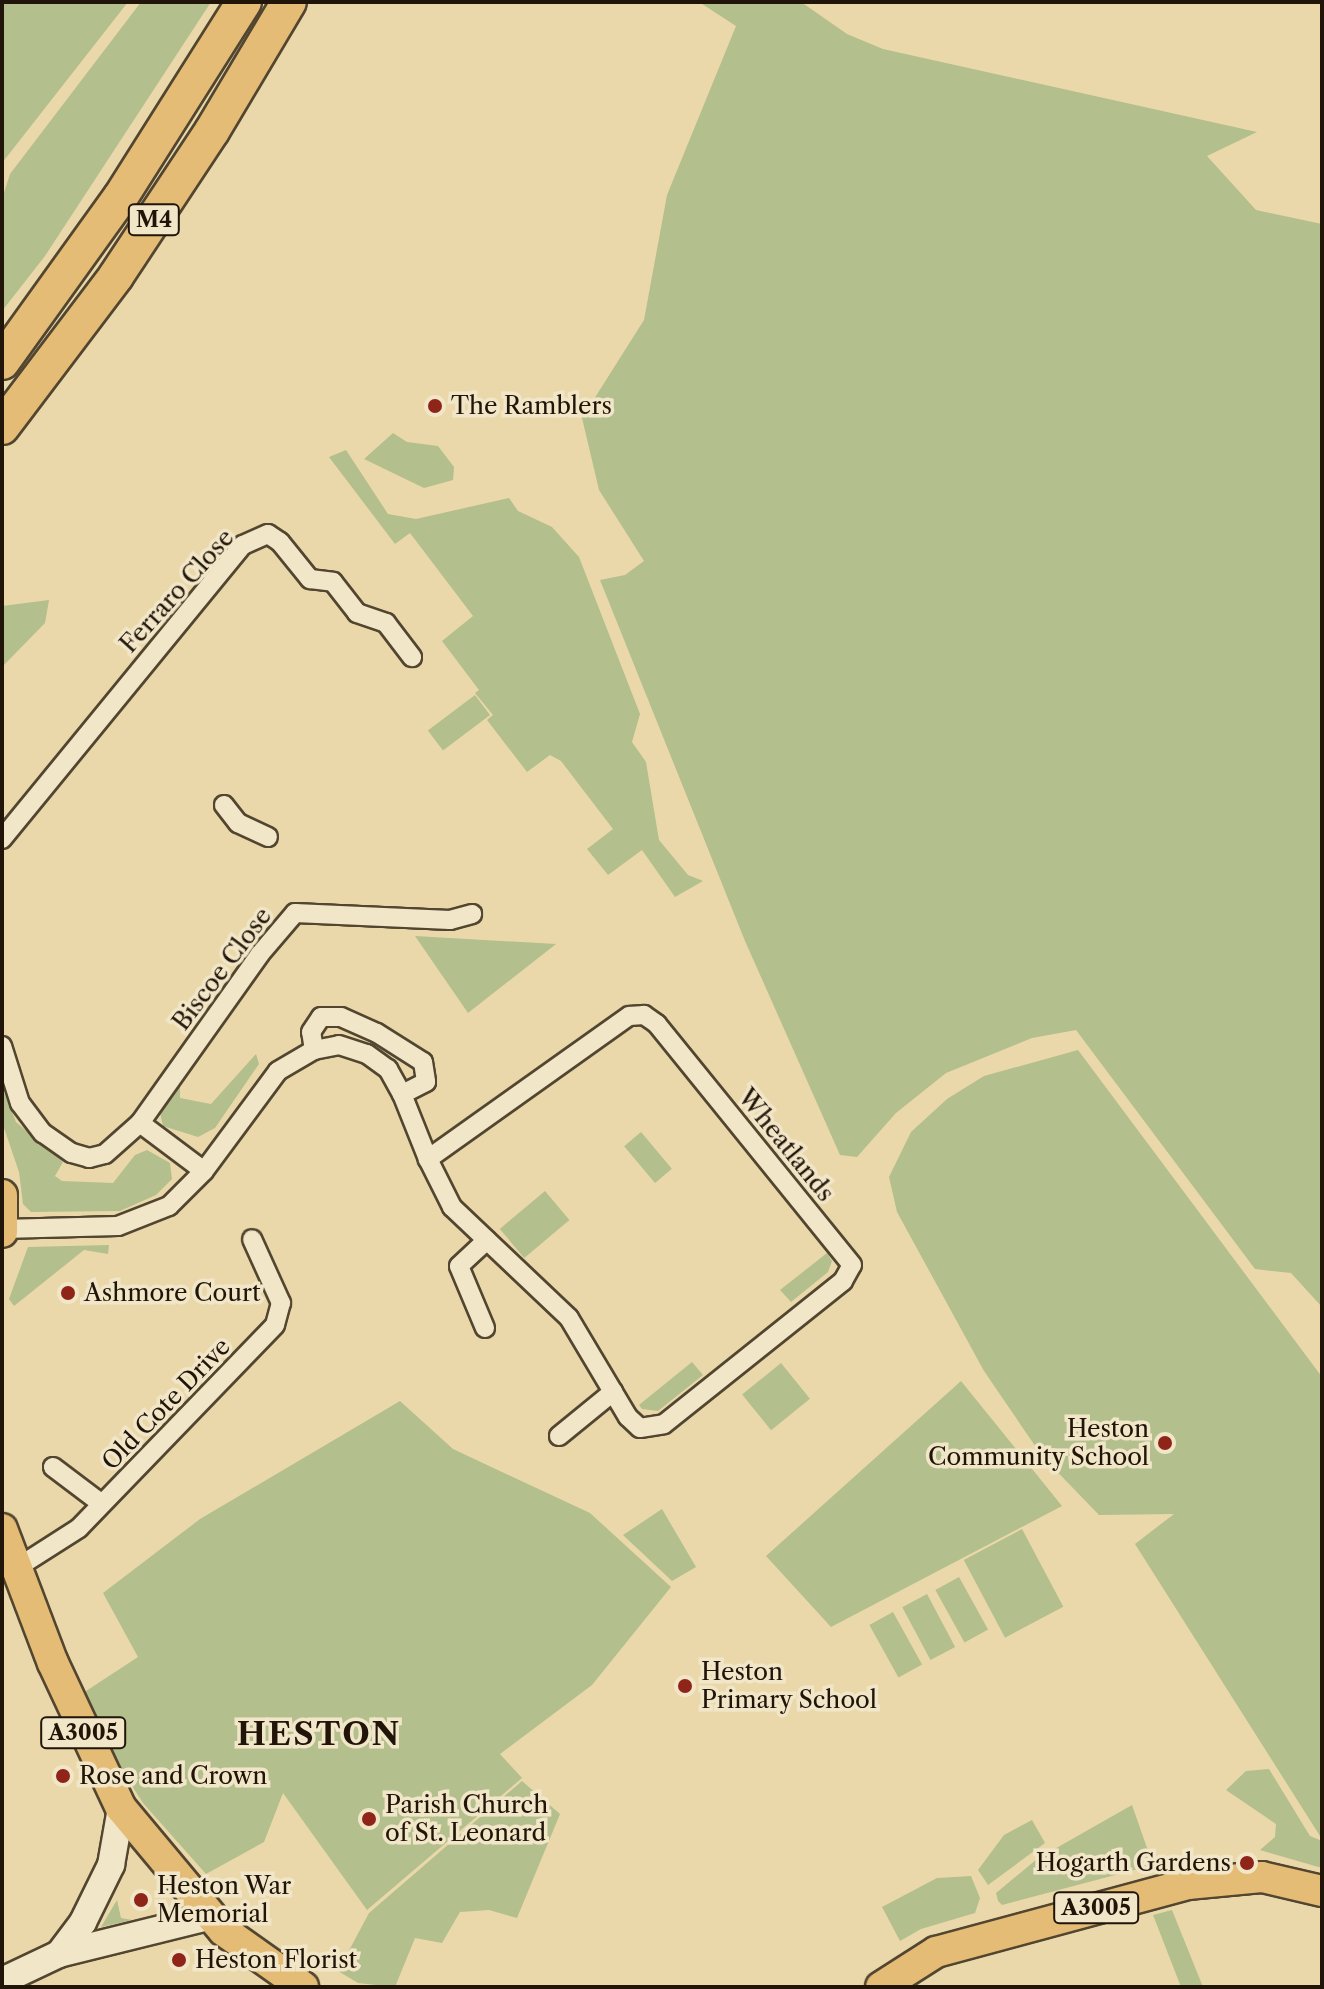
<!DOCTYPE html>
<html>
<head>
<meta charset="utf-8">
<style>
  body { margin:0 }
  #map { position:relative; width:1324px; height:1989px; overflow:hidden; background:#ead8aa; font-family:"Libre Caslon Text",serif }
  div>[style] { position:absolute }
  [style*='--x'] { left:calc(var(--x)*1px); top:calc(var(--y)*1px); width:calc(var(--w)*1px); rotate:calc(var(--a)*1deg) }
  .green>* { inset:0; background:#b3bf8c; transform-origin:0 0 }
  .roads { filter:drop-shadow(2px 0 #524630) drop-shadow(-2px 0 #524630) drop-shadow(0 2px #524630) drop-shadow(0 -2px #524630) }
  .street>* { height:18px; margin:-9px; padding:0 9px; transform-origin:9px; border-radius:9px; background:#f1e6c8 }
  .secondary>* { height:26px; margin:-13px; padding:0 13px; transform-origin:13px; border-radius:13px; background:#f1e6c8 }
  .primary>* { height:30px; margin:-15px; padding:0 15px; transform-origin:15px; border-radius:15px; background:#e5bc75 }
  .highway>* { height:34px; margin:-17px; padding:0 17px; transform-origin:17px; border-radius:17px; background:#e5bc75 }
  .dots>* { width:22px; height:22px; translate:-50% -50%; box-sizing:border-box; border:4px solid #f1e6c8; border-radius:50% }
  span { translate:-50% -50%; white-space:nowrap; text-align:center; line-height:1.15; -webkit-text-stroke:7px #f1e6c8; paint-order:stroke }
  .shield-label span { padding:2px 6px; background:#f1e6c8; border:2px solid; border-radius:6px; -webkit-text-stroke-width:0 }
  .shield-label { font-size:22px; color:#201508; font-weight:700 }
  .poi-label { font-size:24px; color:#201508 }
  .left { translate:0 -50%; text-align:left }
  .right { translate:-100% -50%; text-align:right }
  .street-label { font-size:24px; color:#201508 }
  .district-label { font-size:32px; color:#201508; font-weight:700; letter-spacing:2px }
  .frame { position:absolute; inset:0; border:4px solid #201508; pointer-events:none }
</style>
</head>
<body>
<div id="map">
  <div class="green">
    <div style="clip-path:polygon(2px 2px,128px 2px,2px 163px)"></div>
    <div style="clip-path:polygon(141px 2px,211px 2px,45px 256px,2px 311px,2px 199px,10px 174px)"></div>
    <div style="clip-path:polygon(699px 2px,801px 2px,847px 34px,883px 49px,1257px 132px,1207px 156px,1256px 210px,1322px 224px,1322px 1307px,1291px 1273px,1255px 1269px,1076px 1030px,1032px 1038px,946px 1073px,896px 1113px,857px 1157px,840px 1155px,745px 941px,600px 580px,625px 575px,644px 561px,599px 490px,582px 418px,644px 320px,667px 195px,736px 26px)"></div>
    <div style="clip-path:polygon(393px 433px,407px 442px,438px 446px,454px 467px,453px 480px,424px 488px,364px 459px)"></div>
    <div style="clip-path:polygon(346px 450px,388px 514px,416px 519px,509px 498px,518px 511px,552px 527px,579px 557px,640px 714px,632px 742px,646px 762px,659px 840px,688px 875px,703px 881px,675px 897px,642px 850px,608px 875px,587px 849px,613px 829px,561px 761px,550px 755px,527px 772px,487px 720px,493px 715px,475px 693px,479px 690px,442px 641px,473px 616px,410px 533px,395px 544px,329px 457px)"></div>
    <div style="clip-path:polygon(49px 600px,45px 623px,2px 667px,2px 606px)"></div>
    <div style="left:475px;top:695px;width:25px;height:59px;rotate:53deg"></div>
    <div style="clip-path:polygon(415px 936px,556px 944px,468px 1013px)"></div>
    <div style="clip-path:polygon(1078px 1050px,1322px 1377px,1320px 1836px,1135px 1544px,1174px 1514px,1099px 1515px,1042px 1456px,984px 1371px,897px 1212px,889px 1177px,911px 1132px,947px 1099px,984px 1076px)"></div>
    <div style="clip-path:polygon(256px 1054px,259px 1064px,215px 1128px,198px 1137px,163px 1126px,159px 1108px,180px 1078px,180px 1098px,211px 1104px)"></div>
    <div style="clip-path:polygon(2px 1087px,16px 1122px,63px 1162px,55px 1176px,62px 1181px,113px 1183px,135px 1155px,147px 1150px,170px 1163px,172px 1179px,156px 1195px,120px 1211px,31px 1212px,23px 1204px,19px 1172px,2px 1122px)"></div>
    <div style="left:641px;top:1132px;width:48px;height:22px;rotate:50deg"></div>
    <div style="left:545px;top:1191px;width:38px;height:59px;rotate:50deg"></div>
    <div style="clip-path:polygon(109px 1245px,108px 1254px,84px 1250px,14px 1306px,9px 1299px,28px 1247px)"></div>
    <div style="clip-path:polygon(827px 1253px,832px 1261px,828px 1272px,791px 1302px,780px 1290px)"></div>
    <div style="clip-path:polygon(692px 1362px,703px 1375px,658px 1411px,642px 1409px,639px 1405px)"></div>
    <div style="left:781px;top:1363px;width:46px;height:50px;rotate:51deg"></div>
    <div style="clip-path:polygon(961px 1381px,1062px 1506px,831px 1627px,766px 1556px)"></div>
    <div style="clip-path:polygon(400px 1401px,453px 1449px,590px 1513px,671px 1587px,592px 1685px,500px 1754px,522px 1778px,367px 1910px,283px 1793px,264px 1842px,206px 1874px,143px 1803px,109px 1750px,83px 1693px,138px 1657px,103px 1593px,200px 1519px)"></div>
    <div style="clip-path:polygon(662px 1509px,696px 1567px,672px 1581px,623px 1535px)"></div>
    <div style="left:1022px;top:1529px;width:88px;height:66px;rotate:62deg"></div>
    <div style="left:959px;top:1577px;width:60px;height:27px;rotate:61deg"></div>
    <div style="left:927px;top:1594px;width:60px;height:28px;rotate:62deg"></div>
    <div style="left:893px;top:1612px;width:60px;height:27px;rotate:61deg"></div>
    <div style="clip-path:polygon(1269px 1769px,1310px 1836px,1322px 1841px,1322px 1868px,1260px 1850px,1275px 1837px,1276px 1824px,1226px 1790px,1246px 1771px)"></div>
    <div style="clip-path:polygon(522px 1781px,560px 1814px,517px 1918px,489px 1910px,460px 1912px,442px 1943px,415px 1938px,395px 1987px,358px 1983px,338px 1971px,369px 1913px)"></div>
    <div style="clip-path:polygon(1132px 1805px,1153px 1865px,1002px 1905px,998px 1901px,996px 1893px,1037px 1859px)"></div>
    <div style="clip-path:polygon(1032px 1820px,1045px 1843px,988px 1885px,978px 1870px,1004px 1835px)"></div>
    <div style="clip-path:polygon(971px 1876px,980px 1898px,975px 1913px,921px 1929px,900px 1941px,882px 1907px,937px 1878px)"></div>
    <div style="clip-path:polygon(117px 1900px,121px 1918px,132px 1920px,101px 1927px)"></div>
    <div style="clip-path:polygon(1172px 1910px,1203px 1987px,1181px 1987px,1153px 1915px)"></div>
  </div>
  <div class="roads">
    <div class="street">
      <div style="--x:224;--y:805;--w:23;--a:52"></div>
      <div style="--x:238;--y:823;--w:33;--a:25"></div>
      <div style="--x:2;--y:839;--w:380;--a:-50.7"></div>
      <div style="--x:243;--y:545;--w:27;--a:-24"></div>
      <div style="--x:268;--y:534;--w:14;--a:34"></div>
      <div style="--x:280;--y:542;--w:48;--a:51"></div>
      <div style="--x:310;--y:579;--w:23;--a:7"></div>
      <div style="--x:333;--y:582;--w:39;--a:52"></div>
      <div style="--x:357;--y:613;--w:31;--a:19"></div>
      <div style="--x:386;--y:623;--w:43;--a:52.6"></div>
      <div style="--x:2;--y:1046;--w:60;--a:72.5"></div>
      <div style="--x:20;--y:1103;--w:38;--a:53"></div>
      <div style="--x:43;--y:1133;--w:35;--a:35"></div>
      <div style="--x:72;--y:1153;--w:18;--a:16"></div>
      <div style="--x:89;--y:1158;--w:16;--a:-14"></div>
      <div style="--x:105;--y:1154;--w:47;--a:-41.5"></div>
      <div style="--x:140;--y:1123;--w:207;--a:-54.6"></div>
      <div style="--x:260;--y:954;--w:54;--a:-49.5"></div>
      <div style="--x:295;--y:913;--w:155;--a:2.6"></div>
      <div style="--x:450;--y:920;--w:23;--a:-15"></div>
      <div style="--x:314;--y:1050;--w:18;--a:-99"></div>
      <div style="--x:311;--y:1032;--w:18;--a:-56"></div>
      <div style="--x:321;--y:1017;--w:20;--a:0"></div>
      <div style="--x:341;--y:1017;--w:39;--a:24"></div>
      <div style="--x:377;--y:1033;--w:54;--a:32.2"></div>
      <div style="--x:423;--y:1062;--w:20;--a:81"></div>
      <div style="--x:426;--y:1082;--w:27;--a:153"></div>
      <div style="--x:140;--y:1123;--w:80;--a:36.9"></div>
      <div style="--x:2;--y:1229;--w:116;--a:-1.5"></div>
      <div style="--x:118;--y:1226;--w:55;--a:-21.4"></div>
      <div style="--x:169;--y:1206;--w:49;--a:-45"></div>
      <div style="--x:204;--y:1171;--w:124;--a:-53.5"></div>
      <div style="--x:278;--y:1071;--w:42;--a:-30.3"></div>
      <div style="--x:314;--y:1050;--w:25;--a:-11"></div>
      <div style="--x:339;--y:1045;--w:29;--a:18"></div>
      <div style="--x:367;--y:1054;--w:26;--a:36"></div>
      <div style="--x:388;--y:1069;--w:29;--a:61"></div>
      <div style="--x:402;--y:1094;--w:70;--a:68.2"></div>
      <div style="--x:428;--y:1159;--w:54;--a:63.4"></div>
      <div style="--x:452;--y:1207;--w:161;--a:43.5"></div>
      <div style="--x:569;--y:1318;--w:115;--a:59.2"></div>
      <div style="--x:628;--y:1417;--w:16;--a:43"></div>
      <div style="--x:640;--y:1428;--w:24;--a:-9"></div>
      <div style="--x:664;--y:1424;--w:229;--a:-38.6"></div>
      <div style="--x:843;--y:1281;--w:18;--a:-61"></div>
      <div style="--x:852;--y:1265;--w:310;--a:-129"></div>
      <div style="--x:657;--y:1024;--w:16;--a:-145"></div>
      <div style="--x:644;--y:1015;--w:15;--a:176"></div>
      <div style="--x:629;--y:1016;--w:247;--a:144.6"></div>
      <div style="--x:485;--y:1328;--w:67;--a:-112.8"></div>
      <div style="--x:459;--y:1266;--w:38;--a:-43"></div>
      <div style="--x:559;--y:1436;--w:70;--a:-39.2"></div>
      <div style="--x:53;--y:1467;--w:61;--a:37.1"></div>
      <div style="--x:15;--y:1569;--w:76;--a:-32.6"></div>
      <div style="--x:79;--y:1528;--w:282;--a:-46"></div>
      <div style="--x:275;--y:1325;--w:23;--a:-75"></div>
      <div style="--x:281;--y:1303;--w:70;--a:-114.4"></div>
    </div>
    <div class="secondary">
      <div style="--x:59;--y:1954;--w:40;--a:-53"></div>
      <div style="--x:83;--y:1922;--w:64;--a:-63.8"></div>
      <div style="--x:111;--y:1865;--w:58;--a:-80"></div>
      <div style="--x:2;--y:1981;--w:63;--a:-25.3"></div>
      <div style="--x:59;--y:1954;--w:154;--a:-13.9"></div>
    </div>
    <div class="primary">
      <div style="--x:2;--y:1195;--w:37;--a:90"></div>
      <div style="--x:2;--y:1529;--w:143;--a:69.2"></div>
      <div style="--x:53;--y:1663;--w:160;--a:64.9"></div>
      <div style="--x:121;--y:1808;--w:160;--a:50.1"></div>
      <div style="--x:224;--y:1931;--w:97;--a:35.3"></div>
      <div style="--x:881;--y:1987;--w:65;--a:-32.5"></div>
      <div style="--x:936;--y:1952;--w:261;--a:-15.1"></div>
      <div style="--x:1188;--y:1884;--w:74;--a:-5.4"></div>
      <div style="--x:1262;--y:1877;--w:62;--a:13.1"></div>
    </div>
    <div class="highway">
      <div style="--x:2;--y:362;--w:202;--a:-54.3"></div>
      <div style="--x:120;--y:198;--w:232;--a:-57.7"></div>
      <div style="--x:2;--y:427;--w:189;--a:-52.9"></div>
      <div style="--x:116;--y:276;--w:174;--a:-56.5"></div>
      <div style="--x:212;--y:131;--w:150;--a:-59.2"></div>
    </div>
  </div>
  <div class="dots">
    <div style="left:435px;top:406px;background:#8f2418"></div>
    <div style="left:68px;top:1293px;background:#8f2418"></div>
    <div style="left:1165px;top:1443px;background:#8f2418"></div>
    <div style="left:685px;top:1686px;background:#8f2418"></div>
    <div style="left:63px;top:1776px;background:#8f2418"></div>
    <div style="left:369px;top:1819px;background:#8f2418"></div>
    <div style="left:1247px;top:1863px;background:#8f2418"></div>
    <div style="left:141px;top:1900px;background:#8f2418"></div>
    <div style="left:179px;top:1960px;background:#8f2418"></div>
  </div>
  <div class="shield-label">
    <span style="left:154px;top:220px">M4</span>
    <span style="left:83px;top:1733px">A3005</span>
    <span style="left:1096px;top:1908px">A3005</span>
  </div>
  <div class="poi-label">
    <span class="left" style="left:451px;top:406px">The Ramblers</span>
    <span class="left" style="left:84px;top:1293px">Ashmore Court</span>
    <span class="right" style="left:1149px;top:1443px">Heston<br>Community School</span>
    <span class="left" style="left:701px;top:1686px">Heston<br>Primary School</span>
    <span class="left" style="left:79px;top:1776px">Rose and Crown</span>
    <span class="left" style="left:385px;top:1819px">Parish Church<br>of St. Leonard</span>
    <span class="right" style="left:1231px;top:1863px">Hogarth Gardens</span>
    <span class="left" style="left:157px;top:1900px">Heston War<br>Memorial</span>
    <span class="left" style="left:195px;top:1960px">Heston Florist</span>
  </div>
  <div class="street-label">
    <span style="left:177px;top:591px;rotate:-48deg">Ferraro Close</span>
    <span style="left:222px;top:969px;rotate:-53deg">Biscoe Close</span>
    <span style="left:786px;top:1145px;rotate:51deg">Wheatlands</span>
    <span style="left:166px;top:1404px;rotate:-46deg">Old Cote Drive</span>
  </div>
  <div class="district-label">
    <span style="left:319px;top:1734px">HESTON</span>
  </div>
  <div class="frame"></div>
</div>
</body>
</html>
